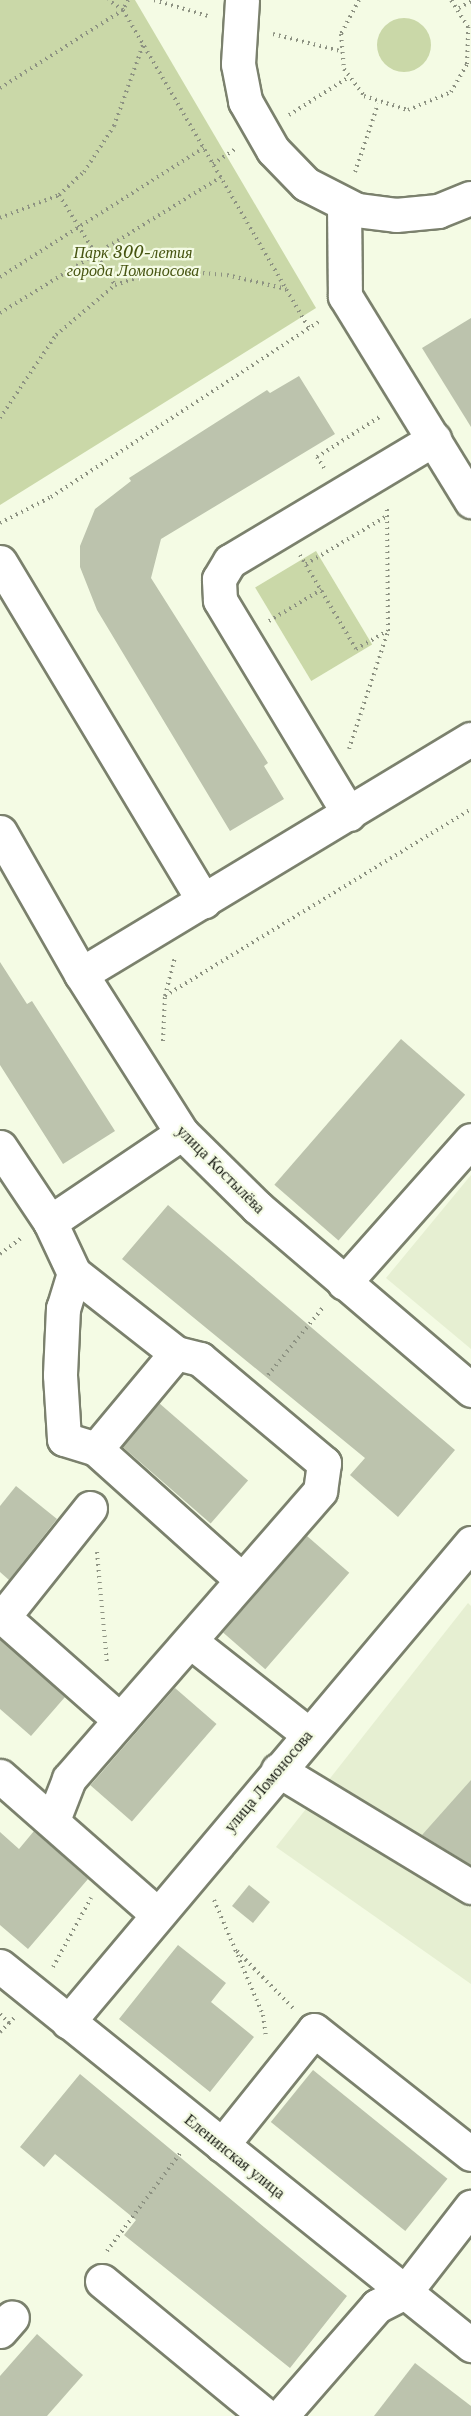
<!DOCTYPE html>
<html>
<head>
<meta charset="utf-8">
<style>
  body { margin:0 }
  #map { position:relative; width:471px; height:2416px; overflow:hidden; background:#f4fbe4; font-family:"Libre Baskerville",serif }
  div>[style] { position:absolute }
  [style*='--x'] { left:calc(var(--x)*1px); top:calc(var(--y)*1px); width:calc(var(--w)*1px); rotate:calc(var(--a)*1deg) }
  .built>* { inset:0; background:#e6efd2 }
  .green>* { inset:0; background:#cad8a8; transform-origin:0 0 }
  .round { border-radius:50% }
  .building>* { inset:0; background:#bcc3ad; transform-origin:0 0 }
  .path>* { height:4px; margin-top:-2px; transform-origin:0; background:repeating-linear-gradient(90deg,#8d9282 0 1.5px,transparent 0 6px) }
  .roads { filter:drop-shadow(2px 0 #7b816d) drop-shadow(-2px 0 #7b816d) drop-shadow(0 2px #7b816d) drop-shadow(0 -2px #7b816d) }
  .minor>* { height:33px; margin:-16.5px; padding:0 16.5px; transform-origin:16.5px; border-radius:16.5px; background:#fff }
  span { translate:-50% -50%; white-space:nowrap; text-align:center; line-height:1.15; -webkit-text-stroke:4.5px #f4fbe4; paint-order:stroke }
  .park-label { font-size:16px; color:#465411; font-style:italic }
  .street-label { font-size:16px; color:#14170f }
</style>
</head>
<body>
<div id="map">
  <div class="built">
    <div style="clip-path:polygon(471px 1175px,471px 1349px,386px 1278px)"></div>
    <div style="clip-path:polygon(468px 1603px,471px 1606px,471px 1984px,276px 1847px)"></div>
  </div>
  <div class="green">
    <div style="clip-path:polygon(0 0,135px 0,316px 308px,0 505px)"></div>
    <div class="round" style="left:377px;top:18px;width:54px;height:54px"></div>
    <div style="left:316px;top:551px;width:109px;height:71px;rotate:59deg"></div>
  </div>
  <div class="building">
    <div style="clip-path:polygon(471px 318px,471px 427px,422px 348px)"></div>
    <div style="clip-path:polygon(299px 376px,335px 434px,161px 539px,151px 578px,268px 763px,264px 766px,284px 799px,230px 831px,97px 610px,80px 567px,80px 546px,95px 509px,131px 481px,129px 478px,267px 390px,270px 393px)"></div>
    <div style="clip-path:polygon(0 962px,27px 1004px,32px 1001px,115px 1131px,63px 1164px,0 1065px)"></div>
    <div style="left:401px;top:1039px;width:85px;height:193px;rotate:41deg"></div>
    <div style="clip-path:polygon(168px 1205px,455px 1450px,398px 1517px,350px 1475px,365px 1458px,122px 1259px)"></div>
    <div style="left:159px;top:1403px;width:118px;height:57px;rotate:41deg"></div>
    <div style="clip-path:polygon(16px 1486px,57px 1519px,9px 1580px,0 1572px,0 1506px)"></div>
    <div style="left:307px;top:1536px;width:56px;height:128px;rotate:41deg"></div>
    <div style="clip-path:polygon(0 1639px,65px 1697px,31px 1736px,0 1709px)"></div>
    <div style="left:175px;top:1688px;width:55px;height:129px;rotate:41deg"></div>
    <div style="clip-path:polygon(471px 1780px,471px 1865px,422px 1835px)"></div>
    <div style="clip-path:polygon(34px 1831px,88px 1879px,28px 1949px,0 1925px,0 1832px,19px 1849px)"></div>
    <div style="left:249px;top:1885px;width:27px;height:27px;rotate:39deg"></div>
    <div style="clip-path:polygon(178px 1945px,226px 1983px,211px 2002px,254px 2037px,210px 2092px,119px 2019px)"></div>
    <div style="left:313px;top:2070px;width:173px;height:67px;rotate:39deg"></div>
    <div style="clip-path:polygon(80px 2074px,347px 2296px,290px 2368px,124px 2235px,136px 2220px,55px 2154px,44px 2167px,20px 2147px)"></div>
    <div style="clip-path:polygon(37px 2334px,83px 2375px,47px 2416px,0 2416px,0 2376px)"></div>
    <div style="clip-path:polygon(415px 2363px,471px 2406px,471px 2416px,374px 2416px)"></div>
  </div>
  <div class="path">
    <div style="--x:128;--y:0;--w:11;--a:117"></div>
    <div style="--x:123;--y:10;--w:368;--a:59.7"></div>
    <div style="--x:154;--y:0;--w:56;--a:16.5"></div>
    <div style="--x:359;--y:0;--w:38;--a:118"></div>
    <div style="--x:341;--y:34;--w:35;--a:85"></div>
    <div style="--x:344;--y:69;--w:34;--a:53"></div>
    <div style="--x:364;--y:96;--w:46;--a:17.7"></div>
    <div style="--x:408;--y:110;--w:47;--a:-22.7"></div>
    <div style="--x:451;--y:92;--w:32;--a:-60"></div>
    <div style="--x:467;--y:64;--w:37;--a:-88"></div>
    <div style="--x:468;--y:27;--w:32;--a:-122"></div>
    <div style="--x:459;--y:8;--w:14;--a:-30"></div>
    <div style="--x:273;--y:34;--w:69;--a:14.2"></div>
    <div style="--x:0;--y:88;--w:146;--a:-32.4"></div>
    <div style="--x:123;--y:10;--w:18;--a:-146"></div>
    <div style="--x:289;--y:115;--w:71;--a:-32.3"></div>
    <div style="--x:213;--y:164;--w:27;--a:-34"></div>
    <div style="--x:355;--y:172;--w:72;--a:-71.3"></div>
    <div style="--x:59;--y:195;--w:106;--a:58.1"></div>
    <div style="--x:0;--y:218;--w:63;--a:-21.3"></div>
    <div style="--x:59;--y:195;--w:34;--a:-43"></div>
    <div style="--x:84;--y:172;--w:55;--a:-56.9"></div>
    <div style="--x:114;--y:126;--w:86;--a:-70.3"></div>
    <div style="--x:0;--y:277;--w:241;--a:-32.4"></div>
    <div style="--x:0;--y:313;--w:259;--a:-31.6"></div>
    <div style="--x:0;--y:418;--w:100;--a:-56"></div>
    <div style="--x:56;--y:335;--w:77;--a:-40.3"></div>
    <div style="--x:115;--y:285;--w:48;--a:-18.1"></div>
    <div style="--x:161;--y:270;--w:66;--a:4.3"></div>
    <div style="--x:227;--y:275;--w:61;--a:13.3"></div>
    <div style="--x:324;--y:468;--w:13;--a:-122"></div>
    <div style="--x:317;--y:457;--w:76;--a:-32.6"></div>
    <div style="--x:0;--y:523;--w:57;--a:-27"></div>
    <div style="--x:51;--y:497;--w:323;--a:-33.2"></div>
    <div style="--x:300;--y:555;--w:109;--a:59.2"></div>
    <div style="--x:356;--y:649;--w:36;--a:-30"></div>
    <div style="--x:306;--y:564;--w:94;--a:-30.7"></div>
    <div style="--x:269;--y:621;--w:61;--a:-30.8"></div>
    <div style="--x:349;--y:749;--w:124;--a:-71.7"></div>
    <div style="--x:388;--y:631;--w:126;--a:-90.5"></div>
    <div style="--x:165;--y:996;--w:359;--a:-31.4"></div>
    <div style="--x:163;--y:1041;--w:45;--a:-87.5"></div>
    <div style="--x:165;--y:996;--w:40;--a:-75.6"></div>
    <div style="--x:0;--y:1254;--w:26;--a:-37"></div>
    <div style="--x:268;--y:1375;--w:89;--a:-50.9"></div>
    <div style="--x:97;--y:1552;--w:112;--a:84.9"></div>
    <div style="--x:214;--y:1900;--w:125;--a:66.9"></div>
    <div style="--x:263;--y:2015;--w:22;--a:82"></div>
    <div style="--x:237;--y:1951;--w:80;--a:45.5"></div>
    <div style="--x:53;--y:1967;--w:79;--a:-61.2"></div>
    <div style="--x:0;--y:2014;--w:13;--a:45"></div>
    <div style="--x:0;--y:2032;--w:20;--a:-45"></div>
    <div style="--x:107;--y:2251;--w:124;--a:-53.2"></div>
  </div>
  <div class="roads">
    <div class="minor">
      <div style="--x:242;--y:0;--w:64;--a:93.6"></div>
      <div style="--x:238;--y:64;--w:38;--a:79"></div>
      <div style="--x:245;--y:101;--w:56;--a:60.3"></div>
      <div style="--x:273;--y:150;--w:47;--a:45.9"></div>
      <div style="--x:306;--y:184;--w:57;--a:27"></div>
      <div style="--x:357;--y:210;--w:39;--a:7"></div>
      <div style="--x:396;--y:215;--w:42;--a:-5.4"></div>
      <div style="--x:438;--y:211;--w:35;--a:-22"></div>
      <div style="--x:344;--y:205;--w:91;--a:89.4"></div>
      <div style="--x:345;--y:296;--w:241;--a:58.4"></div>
      <div style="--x:0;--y:562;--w:396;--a:59"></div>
      <div style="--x:349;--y:814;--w:250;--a:-121.1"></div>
      <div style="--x:220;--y:600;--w:21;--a:-93"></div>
      <div style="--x:219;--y:579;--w:21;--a:-59"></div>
      <div style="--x:230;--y:561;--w:238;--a:-30.9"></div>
      <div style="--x:0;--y:832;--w:163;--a:60.3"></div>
      <div style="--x:81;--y:974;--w:188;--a:57.6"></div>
      <div style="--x:182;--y:1133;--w:105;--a:44.6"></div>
      <div style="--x:257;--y:1207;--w:282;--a:40.5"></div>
      <div style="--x:81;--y:974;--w:455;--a:-31.1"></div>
      <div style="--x:0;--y:1147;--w:90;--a:56.3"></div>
      <div style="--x:50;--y:1222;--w:56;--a:64.8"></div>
      <div style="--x:74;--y:1273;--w:130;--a:38.1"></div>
      <div style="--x:176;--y:1353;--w:25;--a:14"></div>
      <div style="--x:200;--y:1359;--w:162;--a:40"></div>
      <div style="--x:324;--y:1463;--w:28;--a:98"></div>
      <div style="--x:320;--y:1491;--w:382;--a:131.1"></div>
      <div style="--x:69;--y:1779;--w:44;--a:111.3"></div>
      <div style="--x:50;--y:1222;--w:159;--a:-34"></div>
      <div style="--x:74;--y:1273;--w:37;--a:107"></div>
      <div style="--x:63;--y:1308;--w:67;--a:92.6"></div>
      <div style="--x:60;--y:1375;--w:64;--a:86.4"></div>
      <div style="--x:64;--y:1439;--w:34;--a:17"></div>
      <div style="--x:96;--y:1449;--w:196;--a:41.9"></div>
      <div style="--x:344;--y:1283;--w:191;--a:-48.4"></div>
      <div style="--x:96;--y:1449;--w:125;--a:-50.2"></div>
      <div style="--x:90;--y:1508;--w:139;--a:128.6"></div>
      <div style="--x:3;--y:1617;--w:156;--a:41.4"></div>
      <div style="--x:190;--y:1641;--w:150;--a:38.2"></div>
      <div style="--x:278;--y:1770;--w:226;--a:31.2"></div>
      <div style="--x:0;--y:1776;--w:209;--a:41.3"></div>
      <div style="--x:0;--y:1966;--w:605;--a:38.82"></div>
      <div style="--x:68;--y:2022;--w:626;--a:-49.92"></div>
      <div style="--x:222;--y:2145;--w:147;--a:-51.3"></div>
      <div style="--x:314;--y:2030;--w:200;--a:38.3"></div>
      <div style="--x:102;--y:2281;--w:212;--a:39.5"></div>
      <div style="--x:0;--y:2331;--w:18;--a:-49"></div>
      <div style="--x:281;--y:2416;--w:146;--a:-48.9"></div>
      <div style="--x:377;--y:2306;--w:31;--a:-27"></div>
      <div style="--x:405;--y:2292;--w:108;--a:-52.2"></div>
    </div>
  </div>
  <div class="park-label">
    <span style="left:133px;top:261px">Парк 300-летия<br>города Ломоносова</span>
  </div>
  <div class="street-label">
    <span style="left:221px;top:1169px;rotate:45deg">улица Костылёва</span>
    <span style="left:268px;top:1781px;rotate:-50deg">улица Ломоносова</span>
    <span style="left:235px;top:2156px;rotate:39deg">Еленинская улица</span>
  </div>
</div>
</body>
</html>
